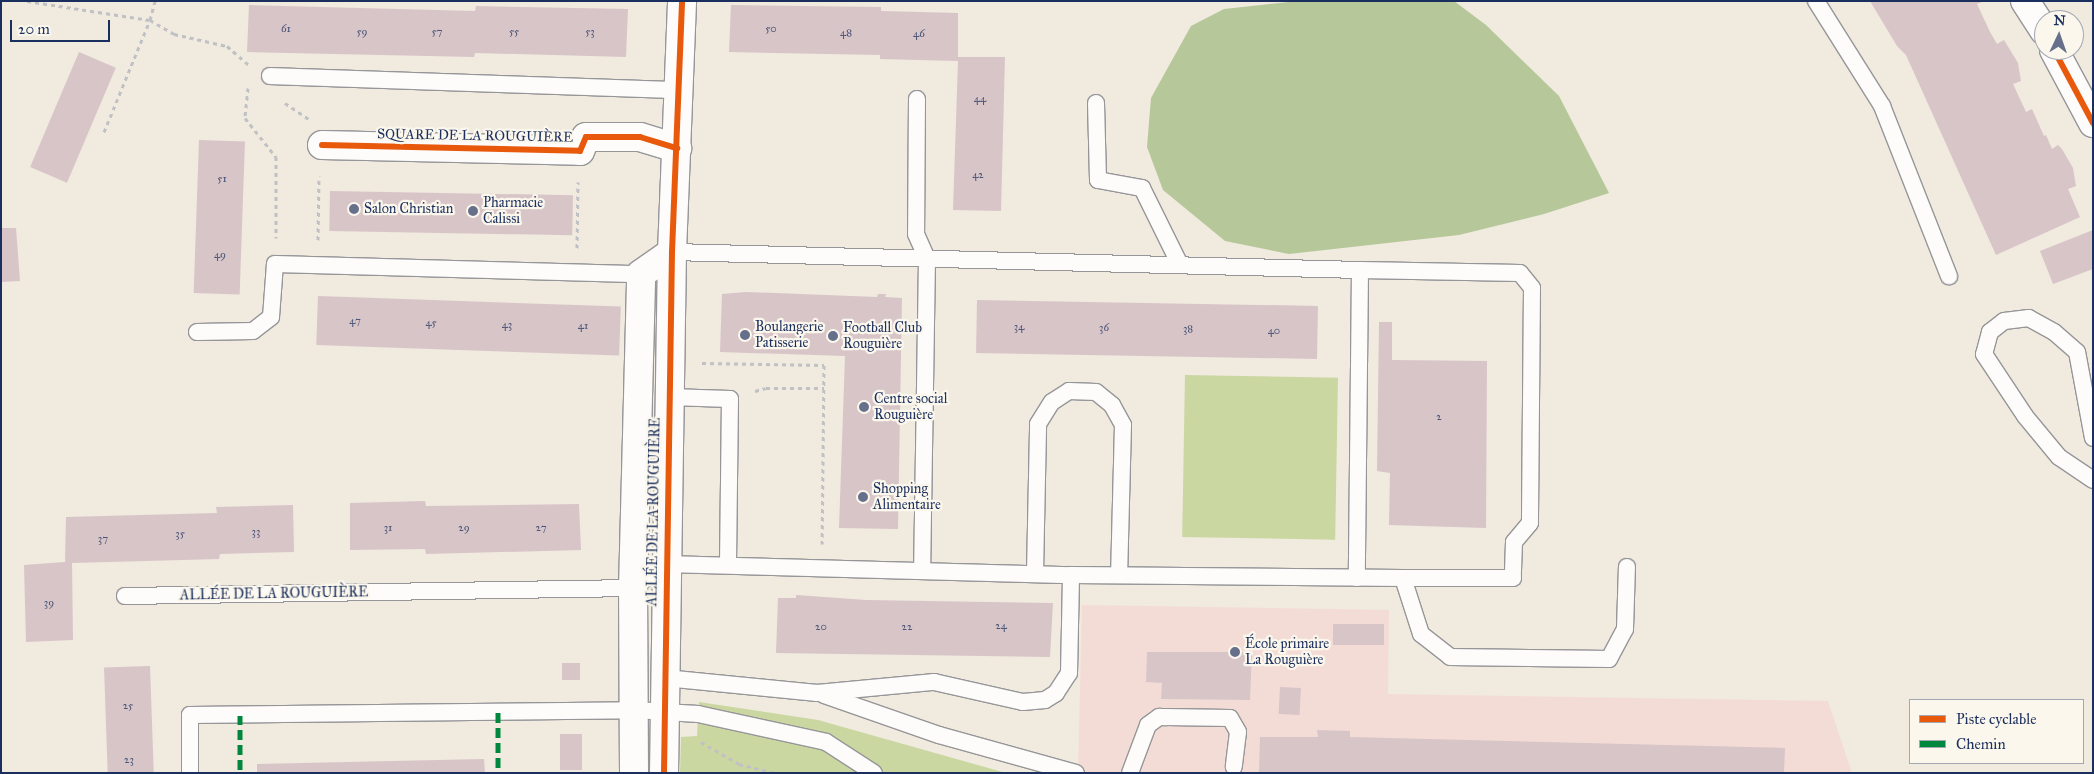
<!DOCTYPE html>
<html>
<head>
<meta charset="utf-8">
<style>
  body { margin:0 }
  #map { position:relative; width:2094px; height:774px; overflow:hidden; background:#f0eadf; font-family:"IM FELL Great Primer",serif }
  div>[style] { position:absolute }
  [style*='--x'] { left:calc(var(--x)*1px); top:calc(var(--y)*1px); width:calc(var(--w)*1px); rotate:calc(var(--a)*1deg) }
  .built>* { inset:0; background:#f4dcd6 }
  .green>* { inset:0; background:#cad7a1; transform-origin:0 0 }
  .forest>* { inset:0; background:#b6c89a }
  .building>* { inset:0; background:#d8c5c8; transform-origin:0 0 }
  .path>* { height:3px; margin-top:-1.5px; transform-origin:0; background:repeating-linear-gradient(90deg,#c0c1c4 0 4px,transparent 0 8px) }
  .roads { filter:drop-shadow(1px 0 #969699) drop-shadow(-1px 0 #969699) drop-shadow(0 1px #969699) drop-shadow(0 -1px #969699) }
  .lane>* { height:16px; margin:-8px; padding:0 8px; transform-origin:8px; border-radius:8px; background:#fdfcfa }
  .street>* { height:28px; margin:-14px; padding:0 14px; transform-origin:14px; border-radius:14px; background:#fdfcfa }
  .secondary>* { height:28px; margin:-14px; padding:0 14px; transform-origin:14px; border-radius:14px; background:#fdfcfa }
  .quiet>* { height:5px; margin-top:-2.5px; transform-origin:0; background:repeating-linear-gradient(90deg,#00873e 0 10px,transparent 0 15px) }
  .cycleway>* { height:6px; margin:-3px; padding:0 3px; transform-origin:3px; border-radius:3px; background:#e8590c }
  .dots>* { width:14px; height:14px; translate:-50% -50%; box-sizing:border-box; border:2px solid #fbf7ec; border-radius:50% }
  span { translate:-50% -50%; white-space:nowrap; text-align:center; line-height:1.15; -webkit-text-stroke:4.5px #fbf7ec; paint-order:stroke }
  .number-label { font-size:11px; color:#4a5478 }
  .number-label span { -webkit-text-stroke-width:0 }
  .street-label { font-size:14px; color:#1b2f5e }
  .poi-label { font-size:14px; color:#1b2f5e }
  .left { translate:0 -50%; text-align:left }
  .frame { position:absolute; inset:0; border:2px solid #1b2f5e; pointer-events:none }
  .legend { position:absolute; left:1909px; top:699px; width:175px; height:65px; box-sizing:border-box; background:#fbf7ec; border:1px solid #a1a7b3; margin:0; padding:6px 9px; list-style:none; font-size:15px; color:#1b2f5e }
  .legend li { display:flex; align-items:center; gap:10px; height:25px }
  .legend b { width:25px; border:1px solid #a1a7b3 }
  .north { position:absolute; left:2034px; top:10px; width:50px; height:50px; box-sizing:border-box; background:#fbf7ec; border:1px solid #a1a7b3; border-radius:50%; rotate:3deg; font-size:14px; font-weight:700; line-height:20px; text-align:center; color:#1b2f5e }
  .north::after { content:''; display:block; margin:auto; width:18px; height:22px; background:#66708b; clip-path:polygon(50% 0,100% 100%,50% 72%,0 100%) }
  .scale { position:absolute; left:10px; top:20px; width:100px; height:22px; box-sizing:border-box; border:2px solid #1b2f5e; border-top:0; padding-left:6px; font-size:15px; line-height:18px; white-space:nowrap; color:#1b2f5e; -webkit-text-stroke:4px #fbf7ec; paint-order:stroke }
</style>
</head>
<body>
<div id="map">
  <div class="built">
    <div style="clip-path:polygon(1082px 605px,1389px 610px,1388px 694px,1828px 701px,1852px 773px,1078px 773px)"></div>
  </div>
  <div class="green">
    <div style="left:1185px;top:375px;width:153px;height:162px;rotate:1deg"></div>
    <div style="clip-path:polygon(699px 702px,818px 720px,1006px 773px,680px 773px,681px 737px,697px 736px)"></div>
  </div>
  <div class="forest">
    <div style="clip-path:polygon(1298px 1px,1454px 1px,1486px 25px,1559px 96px,1609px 193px,1544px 214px,1459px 235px,1289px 254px,1225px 241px,1163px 190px,1147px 147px,1151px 98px,1191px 26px,1224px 9px)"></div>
  </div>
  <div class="building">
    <div style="clip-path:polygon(1870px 1px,1984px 1px,1977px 4px,1990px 32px,1997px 44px,2004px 40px,2018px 63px,2021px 81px,2013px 84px,2026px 112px,2032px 109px,2044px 136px,2046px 135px,2052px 149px,2058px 145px,2062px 149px,2073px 168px,2076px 186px,2068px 189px,2080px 217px,1996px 255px,1906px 55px,1897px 46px)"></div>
    <div style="clip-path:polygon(249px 5px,475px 11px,476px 6px,628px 9px,626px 57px,475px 53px,474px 57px,247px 52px)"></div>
    <div style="clip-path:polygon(731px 5px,881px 7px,881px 11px,958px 13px,958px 57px,1005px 57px,1001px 211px,953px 210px,958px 61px,880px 59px,880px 55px,729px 52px)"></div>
    <div style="left:79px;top:52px;width:40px;height:125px;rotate:23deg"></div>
    <div style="left:199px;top:140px;width:46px;height:153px;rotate:2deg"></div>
    <div style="left:330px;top:191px;width:243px;height:40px;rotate:1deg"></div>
    <div style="clip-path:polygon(1px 228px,16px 228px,20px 281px,1px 282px)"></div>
    <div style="clip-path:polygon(2093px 230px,2093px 269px,2053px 284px,2040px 251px)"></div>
    <div style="clip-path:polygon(746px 292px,877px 297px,878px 294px,886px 294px,885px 297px,902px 298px,898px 529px,839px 528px,845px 356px,720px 352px,722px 294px)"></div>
    <div style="left:318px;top:296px;width:303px;height:49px;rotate:2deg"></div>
    <div style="left:977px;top:300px;width:341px;height:53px;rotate:1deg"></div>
    <div style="clip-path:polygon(1379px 322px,1392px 322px,1392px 360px,1487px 361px,1486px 528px,1389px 525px,1390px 473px,1377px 471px)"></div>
    <div style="clip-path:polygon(425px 501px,426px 506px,579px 504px,581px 550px,426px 554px,425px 549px,350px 550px,350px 503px)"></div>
    <div style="clip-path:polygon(293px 505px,294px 552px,220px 554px,219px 559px,72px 563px,73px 640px,26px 642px,24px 565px,65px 562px,66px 517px,217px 513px,216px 507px)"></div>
    <div style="clip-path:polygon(796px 595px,866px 600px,1053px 603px,1050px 657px,776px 653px,778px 598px,796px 598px)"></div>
    <div style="left:1333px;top:624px;width:51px;height:21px"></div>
    <div style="clip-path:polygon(1147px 652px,1252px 652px,1250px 700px,1161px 699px,1162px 683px,1146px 682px)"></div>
    <div style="left:580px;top:663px;width:17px;height:18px;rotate:90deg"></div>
    <div style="left:150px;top:666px;width:107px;height:46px;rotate:88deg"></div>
    <div style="left:1280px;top:687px;width:21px;height:27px;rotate:3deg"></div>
    <div style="clip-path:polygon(1317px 730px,1350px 731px,1350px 737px,1785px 748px,1784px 773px,1259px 773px,1260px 737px,1318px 737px)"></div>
    <div style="left:582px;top:734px;width:36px;height:22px;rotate:90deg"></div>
    <div style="clip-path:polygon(484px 759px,485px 773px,257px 773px,257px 764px)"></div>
  </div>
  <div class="path">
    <div style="--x:27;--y:1;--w:124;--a:8.8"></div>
    <div style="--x:150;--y:20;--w:28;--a:30"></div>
    <div style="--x:174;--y:34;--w:54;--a:12.8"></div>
    <div style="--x:227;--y:46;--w:28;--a:41"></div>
    <div style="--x:248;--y:88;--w:30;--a:96"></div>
    <div style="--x:245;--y:118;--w:50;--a:51.5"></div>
    <div style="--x:276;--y:157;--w:81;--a:90"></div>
    <div style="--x:285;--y:103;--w:29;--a:34"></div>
    <div style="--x:104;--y:132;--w:121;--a:-67.7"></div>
    <div style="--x:150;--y:20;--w:20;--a:-75"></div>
    <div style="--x:318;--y:240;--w:64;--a:-89.1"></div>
    <div style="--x:577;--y:248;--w:66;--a:-89.1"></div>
    <div style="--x:702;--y:363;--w:122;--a:0.9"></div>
    <div style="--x:824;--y:365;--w:179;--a:90.6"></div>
    <div style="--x:755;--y:391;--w:11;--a:-15"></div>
    <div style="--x:766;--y:388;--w:58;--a:0"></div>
    <div style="--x:701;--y:742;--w:44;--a:30.1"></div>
    <div style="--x:739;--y:764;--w:36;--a:14"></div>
  </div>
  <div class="roads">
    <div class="lane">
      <div style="--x:1816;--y:1;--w:124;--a:57.8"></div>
      <div style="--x:1882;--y:106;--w:183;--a:68.5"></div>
      <div style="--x:270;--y:76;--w:409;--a:2"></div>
      <div style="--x:917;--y:99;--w:135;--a:90.4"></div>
      <div style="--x:916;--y:234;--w:27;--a:66"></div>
      <div style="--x:927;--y:259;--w:311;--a:90.9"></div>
      <div style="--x:1096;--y:103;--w:77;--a:88.5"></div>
      <div style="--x:1098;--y:180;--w:45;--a:10.3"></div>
      <div style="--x:1142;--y:188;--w:86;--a:63.7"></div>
      <div style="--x:672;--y:252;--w:688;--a:1.5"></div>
      <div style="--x:1360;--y:270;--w:308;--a:90.6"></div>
      <div style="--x:1360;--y:270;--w:160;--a:1.1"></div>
      <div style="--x:1520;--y:273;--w:19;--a:51"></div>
      <div style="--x:1532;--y:288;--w:235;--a:90.5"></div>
      <div style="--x:1530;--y:523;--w:25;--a:130"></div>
      <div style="--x:1514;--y:542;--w:36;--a:92"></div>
      <div style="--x:1513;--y:578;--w:110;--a:180"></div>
      <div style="--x:197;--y:332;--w:56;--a:-1"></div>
      <div style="--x:253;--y:331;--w:23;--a:-38"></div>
      <div style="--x:271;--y:317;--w:53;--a:-85.7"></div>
      <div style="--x:275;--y:264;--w:366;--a:1.6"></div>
      <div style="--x:669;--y:397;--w:61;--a:1.9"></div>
      <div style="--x:730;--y:399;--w:166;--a:90.7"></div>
      <div style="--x:2093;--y:438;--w:87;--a:-100.5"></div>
      <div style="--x:2077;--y:352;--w:30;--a:-139"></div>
      <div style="--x:2054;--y:332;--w:29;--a:-151"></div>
      <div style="--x:2029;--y:318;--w:25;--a:173"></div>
      <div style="--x:2004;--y:321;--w:18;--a:142"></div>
      <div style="--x:1990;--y:332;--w:23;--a:105"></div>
      <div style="--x:1984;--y:354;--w:74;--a:56.5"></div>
      <div style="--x:2025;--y:416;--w:53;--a:50.3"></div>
      <div style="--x:2059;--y:457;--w:41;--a:34.1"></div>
      <div style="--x:1035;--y:573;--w:149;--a:-88.8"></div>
      <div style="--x:1038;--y:424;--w:26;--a:-58"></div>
      <div style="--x:1052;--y:402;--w:20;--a:-33"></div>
      <div style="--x:1069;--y:391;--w:27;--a:2"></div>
      <div style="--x:1096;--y:392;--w:21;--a:39"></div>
      <div style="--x:1112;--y:405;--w:23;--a:61"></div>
      <div style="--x:1123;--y:425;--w:150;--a:91.5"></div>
      <div style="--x:125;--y:596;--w:508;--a:-0.9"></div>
      <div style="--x:633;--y:588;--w:40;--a:-37"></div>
      <div style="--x:665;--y:564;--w:406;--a:1.6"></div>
      <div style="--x:1071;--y:575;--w:332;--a:0.5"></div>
      <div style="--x:1403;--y:578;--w:59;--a:72.2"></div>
      <div style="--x:1421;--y:634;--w:37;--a:38"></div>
      <div style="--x:1450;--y:657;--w:159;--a:0.7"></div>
      <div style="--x:1609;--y:659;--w:34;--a:-62"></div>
      <div style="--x:1625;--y:629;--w:62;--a:-88.2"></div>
      <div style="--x:665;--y:678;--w:153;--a:5.6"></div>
      <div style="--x:817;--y:693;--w:118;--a:-5.4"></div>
      <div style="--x:934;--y:682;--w:91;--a:12.7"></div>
      <div style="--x:1023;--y:702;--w:22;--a:-5"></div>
      <div style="--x:1045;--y:700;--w:13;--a:-32"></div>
      <div style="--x:1056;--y:693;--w:24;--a:-57"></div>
      <div style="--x:1069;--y:673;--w:98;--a:-88.8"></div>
      <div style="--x:824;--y:695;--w:122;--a:19.2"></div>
      <div style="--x:939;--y:735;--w:142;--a:15.5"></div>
      <div style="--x:190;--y:773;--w:58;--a:-90"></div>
      <div style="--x:190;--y:715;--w:446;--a:-0.6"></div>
      <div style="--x:636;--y:710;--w:62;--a:3.7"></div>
      <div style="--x:698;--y:714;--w:131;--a:12.3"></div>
      <div style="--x:826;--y:742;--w:57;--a:32.9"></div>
      <div style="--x:1130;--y:773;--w:51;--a:-69.4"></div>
      <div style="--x:1148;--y:725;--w:14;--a:-36"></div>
      <div style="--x:1159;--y:717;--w:71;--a:0.8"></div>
      <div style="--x:1230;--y:718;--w:16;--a:60"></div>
      <div style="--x:1238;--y:732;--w:35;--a:97"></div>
    </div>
    <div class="street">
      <div style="--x:322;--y:145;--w:258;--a:1.3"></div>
      <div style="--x:580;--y:151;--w:15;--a:-67"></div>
      <div style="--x:586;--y:137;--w:54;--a:0"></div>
      <div style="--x:640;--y:137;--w:39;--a:17"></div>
      <div style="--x:634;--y:773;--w:185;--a:-90.3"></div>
      <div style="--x:633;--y:588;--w:314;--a:-88.5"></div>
      <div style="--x:641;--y:274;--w:38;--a:-35"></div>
      <div style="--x:664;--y:773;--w:521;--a:-89.12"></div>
      <div style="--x:672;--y:252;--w:251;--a:-87.7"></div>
    </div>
    <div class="secondary">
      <div style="--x:2025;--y:1;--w:35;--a:57"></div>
      <div style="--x:2054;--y:50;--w:83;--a:61.9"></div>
    </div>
  </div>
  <div class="quiet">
    <div style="--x:498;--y:712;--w:61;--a:90"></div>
    <div style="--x:240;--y:715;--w:58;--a:90"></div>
  </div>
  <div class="cycleway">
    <div style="--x:2054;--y:50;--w:83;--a:61.9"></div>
    <div style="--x:322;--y:145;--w:258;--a:1.3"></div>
    <div style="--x:580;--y:151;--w:15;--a:-67"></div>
    <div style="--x:586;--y:137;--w:54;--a:0"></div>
    <div style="--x:640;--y:137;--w:39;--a:17"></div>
    <div style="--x:664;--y:773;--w:521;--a:-89.12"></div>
    <div style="--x:672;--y:252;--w:251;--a:-87.7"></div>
  </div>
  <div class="dots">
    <div style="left:354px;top:209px;background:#66708b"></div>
    <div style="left:473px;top:211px;background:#66708b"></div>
    <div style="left:745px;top:335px;background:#66708b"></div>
    <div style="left:833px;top:336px;background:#66708b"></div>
    <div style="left:864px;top:407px;background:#66708b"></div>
    <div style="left:863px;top:497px;background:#66708b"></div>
    <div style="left:1235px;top:652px;background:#66708b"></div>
  </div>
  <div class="number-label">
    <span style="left:286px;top:29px">61</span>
    <span style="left:771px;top:29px">50</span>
    <span style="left:362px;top:32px">59</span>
    <span style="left:437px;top:32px">57</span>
    <span style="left:514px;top:32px">55</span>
    <span style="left:590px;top:32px">53</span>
    <span style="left:846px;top:33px">48</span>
    <span style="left:919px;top:34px">46</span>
    <span style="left:980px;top:99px">44</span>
    <span style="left:978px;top:175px">42</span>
    <span style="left:222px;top:179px">51</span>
    <span style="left:220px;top:255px">49</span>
    <span style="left:355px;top:321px">47</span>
    <span style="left:431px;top:323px">45</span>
    <span style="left:507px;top:325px">43</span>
    <span style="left:583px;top:326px">41</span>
    <span style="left:1019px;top:327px">34</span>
    <span style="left:1104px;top:328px">36</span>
    <span style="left:1188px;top:329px">38</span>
    <span style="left:1274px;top:331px">40</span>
    <span style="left:1439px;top:417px">2</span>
    <span style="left:388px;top:528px">31</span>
    <span style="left:464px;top:528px">29</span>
    <span style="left:541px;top:528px">27</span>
    <span style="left:256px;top:532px">33</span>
    <span style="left:180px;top:534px">35</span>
    <span style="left:103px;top:539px">37</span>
    <span style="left:49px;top:603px">39</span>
    <span style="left:1001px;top:626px">24</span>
    <span style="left:821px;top:627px">20</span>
    <span style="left:907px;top:627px">22</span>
    <span style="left:128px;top:706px">25</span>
    <span style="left:129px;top:760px">23</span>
  </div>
  <div class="street-label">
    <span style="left:475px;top:136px;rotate:1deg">SQUARE DE LA ROUGUIÈRE</span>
    <span style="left:654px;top:512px;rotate:-89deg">ALLÉE DE LA ROUGUIÈRE</span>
    <span style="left:274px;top:594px;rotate:-1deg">ALLÉE DE LA ROUGUIÈRE</span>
  </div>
  <div class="poi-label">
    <span class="left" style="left:483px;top:211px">Pharmacie<br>Calissi</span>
    <span class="left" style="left:364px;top:209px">Salon Christian</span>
    <span class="left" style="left:755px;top:335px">Boulangerie<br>Patisserie</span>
    <span class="left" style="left:843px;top:336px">Football Club<br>Rouguière</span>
    <span class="left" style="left:874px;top:407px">Centre social<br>Rouguière</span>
    <span class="left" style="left:873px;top:497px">Shopping<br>Alimentaire</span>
    <span class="left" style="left:1245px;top:652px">École primaire<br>La Rouguière</span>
  </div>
  <div class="frame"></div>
  <ul class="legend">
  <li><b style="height:6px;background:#e8590c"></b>Piste cyclable</li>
  <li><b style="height:6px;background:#00873e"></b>Chemin</li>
  </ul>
  <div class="north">N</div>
  <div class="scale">20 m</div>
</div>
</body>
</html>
